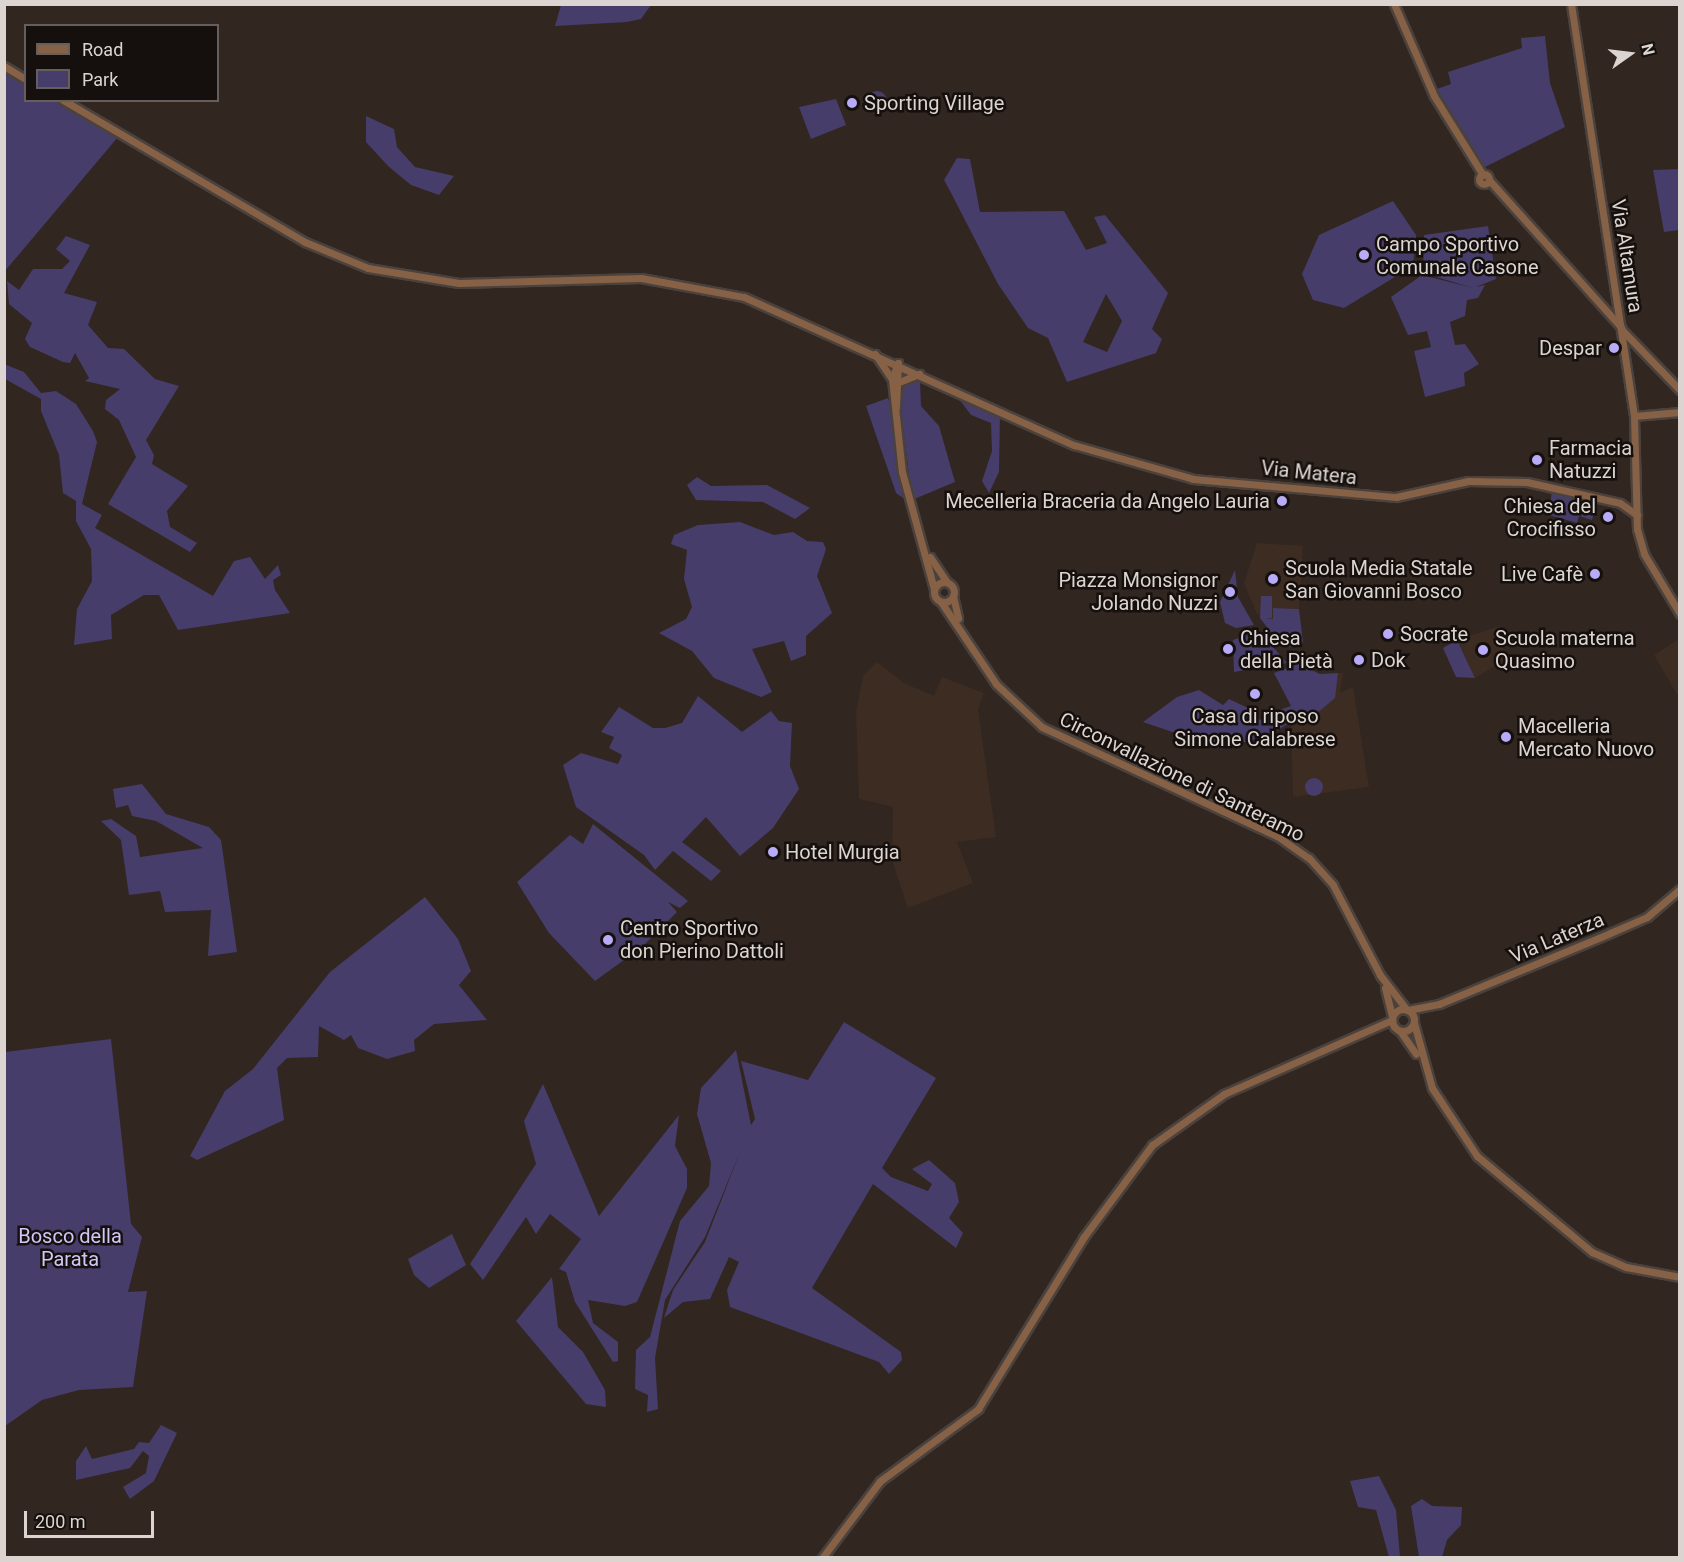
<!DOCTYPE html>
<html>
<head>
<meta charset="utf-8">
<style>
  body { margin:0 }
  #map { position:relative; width:1684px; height:1562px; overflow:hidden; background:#312620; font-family:Roboto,sans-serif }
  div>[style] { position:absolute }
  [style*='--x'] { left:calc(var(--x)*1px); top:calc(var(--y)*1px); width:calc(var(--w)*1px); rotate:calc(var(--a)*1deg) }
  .built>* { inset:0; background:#3c2c22 }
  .green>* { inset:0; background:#463d6a }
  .round { border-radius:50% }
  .roads { filter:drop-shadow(2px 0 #4b423d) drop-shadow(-2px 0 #4b423d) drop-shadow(0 2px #4b423d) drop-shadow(0 -2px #4b423d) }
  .secondary>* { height:7px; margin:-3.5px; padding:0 3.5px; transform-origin:3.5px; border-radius:3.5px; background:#866146 }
  .secondary>.ring { margin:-3.5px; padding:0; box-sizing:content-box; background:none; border:7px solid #866146; border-radius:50% }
  .dots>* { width:16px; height:16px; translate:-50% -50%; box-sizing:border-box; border:3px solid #15100d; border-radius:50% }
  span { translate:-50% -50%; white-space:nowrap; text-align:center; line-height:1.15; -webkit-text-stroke:5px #15100d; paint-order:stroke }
  .poi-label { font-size:20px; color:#dcd4d0 }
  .left { translate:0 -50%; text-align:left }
  .right { translate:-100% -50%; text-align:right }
  .street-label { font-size:20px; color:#dcd4d0 }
  .park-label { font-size:20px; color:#cec7f8 }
  .frame { position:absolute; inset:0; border:6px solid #dcd4d0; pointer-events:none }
  .legend { position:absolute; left:24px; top:24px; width:195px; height:78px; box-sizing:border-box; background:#15100d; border:2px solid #655e5b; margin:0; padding:8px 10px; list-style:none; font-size:18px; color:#dcd4d0 }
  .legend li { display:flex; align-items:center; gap:12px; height:30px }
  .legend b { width:30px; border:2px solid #655e5b }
  .north { position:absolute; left:1600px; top:24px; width:60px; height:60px; -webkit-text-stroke:4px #15100d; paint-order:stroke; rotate:76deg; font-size:16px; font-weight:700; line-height:24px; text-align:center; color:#dcd4d0 }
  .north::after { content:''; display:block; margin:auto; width:21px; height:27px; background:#dcd4d0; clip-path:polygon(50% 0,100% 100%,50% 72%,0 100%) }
  .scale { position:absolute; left:24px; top:1511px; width:130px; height:27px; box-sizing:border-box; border:3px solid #dcd4d0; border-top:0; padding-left:8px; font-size:18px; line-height:21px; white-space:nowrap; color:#dcd4d0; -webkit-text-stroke:4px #15100d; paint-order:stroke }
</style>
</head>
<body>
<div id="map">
  <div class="built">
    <div style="clip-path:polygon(1257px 543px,1303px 546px,1299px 609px,1273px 608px,1273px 619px,1257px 614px,1244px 583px)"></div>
    <div style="clip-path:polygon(1500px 626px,1505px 660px,1475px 678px,1457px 640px)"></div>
    <div style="clip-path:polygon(1679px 639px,1679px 698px,1654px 655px)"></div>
    <div style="clip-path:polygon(877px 662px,904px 683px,934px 696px,942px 677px,984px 693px,978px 709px,996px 837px,957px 842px,973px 883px,908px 908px,892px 860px,893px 807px,859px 799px,856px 712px,863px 676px)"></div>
    <div style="clip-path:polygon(1338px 673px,1343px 673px,1340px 693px,1353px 687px,1369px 787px,1293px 797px,1291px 721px,1334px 698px)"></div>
  </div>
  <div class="green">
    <div style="clip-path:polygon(561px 5px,561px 4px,651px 5px,641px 19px,627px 22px,555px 26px)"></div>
    <div style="clip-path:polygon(1545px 36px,1550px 83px,1565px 127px,1485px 167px,1437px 89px,1451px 84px,1448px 72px,1522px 48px,1521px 38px)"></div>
    <div style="clip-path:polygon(4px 71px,25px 83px,26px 100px,55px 101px,118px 137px,5px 271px)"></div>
    <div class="round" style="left:867px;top:91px;width:20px;height:20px"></div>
    <div style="clip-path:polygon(836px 99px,846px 125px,811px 139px,799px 107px)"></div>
    <div style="clip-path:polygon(366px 116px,394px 129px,397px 147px,415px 167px,454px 176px,439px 195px,411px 185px,388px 166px,366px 142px)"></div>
    <div style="clip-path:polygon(evenodd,957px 158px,970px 159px,980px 212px,1064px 211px,1086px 250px,1107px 243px,1094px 217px,1105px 215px,1168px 293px,1152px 329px,1162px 339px,1156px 353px,1067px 382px,1048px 338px,1028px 328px,998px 284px,950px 191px,944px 180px,957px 158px,1106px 294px,1122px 321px,1107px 352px,1083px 342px,1106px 294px)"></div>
    <div style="clip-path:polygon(1679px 169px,1679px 230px,1664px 232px,1653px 170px)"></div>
    <div style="clip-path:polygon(1393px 201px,1416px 235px,1413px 266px,1344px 308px,1313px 300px,1302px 274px,1319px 235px)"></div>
    <div style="clip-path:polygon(1488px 226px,1496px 279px,1476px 287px,1485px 285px,1478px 298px,1467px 300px,1465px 316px,1450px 322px,1455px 345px,1465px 344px,1479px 364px,1464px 373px,1465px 386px,1425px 397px,1414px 351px,1431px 347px,1427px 331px,1408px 335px,1391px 297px,1422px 275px,1473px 288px,1423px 273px,1424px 235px)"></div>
    <div style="clip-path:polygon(66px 236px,90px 245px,64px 293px,97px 302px,88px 325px,108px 348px,124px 349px,155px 379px,179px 386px,146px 440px,154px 455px,152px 464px,188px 486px,167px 511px,170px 527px,197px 543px,190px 552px,108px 504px,136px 457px,119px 420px,105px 409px,106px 400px,120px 389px,85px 381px,89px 378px,75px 353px,70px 363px,63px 362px,30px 347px,25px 339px,32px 323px,9px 304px,7px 281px,19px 290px,33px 269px,62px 269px,70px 261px,56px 249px)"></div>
    <div style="clip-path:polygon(4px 364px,24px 372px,41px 393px,56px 391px,76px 404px,93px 431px,97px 442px,82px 504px,102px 515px,95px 528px,213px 596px,234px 561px,250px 557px,265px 579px,278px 565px,281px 575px,273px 580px,275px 590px,290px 613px,178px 630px,159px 595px,144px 595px,111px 615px,112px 639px,74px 645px,77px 609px,92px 581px,91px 549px,76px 521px,76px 501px,63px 493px,59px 455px,41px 411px,41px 399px,5px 379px)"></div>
    <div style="clip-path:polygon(916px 376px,1000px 414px,999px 472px,989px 493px,982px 481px,992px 451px,991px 423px,971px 415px,959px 399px,920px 381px,921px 406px,939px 426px,955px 482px,912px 500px,901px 410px,903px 382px)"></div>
    <div style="clip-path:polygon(888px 398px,893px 414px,903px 498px,896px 493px,866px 406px)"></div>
    <div style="clip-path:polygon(697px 477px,711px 486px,767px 485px,810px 508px,795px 519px,763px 502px,696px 500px,687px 485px)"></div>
    <div style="clip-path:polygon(1552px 490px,1597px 502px,1592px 520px,1579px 516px,1577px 523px,1549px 515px)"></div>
    <div style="clip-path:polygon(740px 522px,774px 535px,793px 532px,807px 541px,823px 542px,826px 549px,817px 576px,832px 613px,806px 636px,806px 655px,791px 661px,784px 641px,752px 649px,772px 692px,761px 697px,714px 678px,692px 651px,659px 633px,686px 619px,692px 607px,684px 579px,687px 550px,671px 544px,674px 535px,698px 525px)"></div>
    <div style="clip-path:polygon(1235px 570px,1238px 597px,1254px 625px,1236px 628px,1225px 623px,1220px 602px)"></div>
    <div style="clip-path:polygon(1261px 596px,1272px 596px,1272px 618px,1266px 618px,1273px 619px,1273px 608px,1299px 609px,1303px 642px,1290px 647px,1269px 630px,1260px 618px)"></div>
    <div style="clip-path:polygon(1259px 631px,1287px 663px,1234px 672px,1233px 640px)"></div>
    <div style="clip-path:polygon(1457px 640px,1475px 678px,1456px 677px,1443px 648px)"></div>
    <div style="clip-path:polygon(1298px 664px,1320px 674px,1338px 673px,1335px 698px,1303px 725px,1293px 721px,1269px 735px,1222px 749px,1143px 722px,1177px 697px,1199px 690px,1223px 705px,1229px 699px,1248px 708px,1249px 715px,1263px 721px,1264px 715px,1291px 706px,1274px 673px)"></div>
    <div style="clip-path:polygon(698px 696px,742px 732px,771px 711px,779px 721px,792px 723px,790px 766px,799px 789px,773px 828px,740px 856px,706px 817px,682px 842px,721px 871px,711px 881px,673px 851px,655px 870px,644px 855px,576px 807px,563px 765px,581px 753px,618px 764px,622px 755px,609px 748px,614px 737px,601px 732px,619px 707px,653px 728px,665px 728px,682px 723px)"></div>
    <div class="round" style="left:1305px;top:778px;width:18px;height:18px"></div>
    <div style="clip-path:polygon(142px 784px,166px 814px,209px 827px,221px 840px,237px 952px,208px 956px,211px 910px,165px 912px,160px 891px,129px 895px,121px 840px,101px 821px,111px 819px,136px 836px,140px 857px,203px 848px,156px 821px,132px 816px,128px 805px,116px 808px,113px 789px)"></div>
    <div style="clip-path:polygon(593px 824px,688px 901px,680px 908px,668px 902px,677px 912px,642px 947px,595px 981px,549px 933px,517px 882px,570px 835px,583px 844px)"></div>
    <div style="clip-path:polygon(425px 897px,458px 939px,471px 971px,459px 985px,487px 1020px,434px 1024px,414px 1040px,415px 1051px,387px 1059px,358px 1048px,351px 1035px,344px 1040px,319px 1026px,318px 1057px,287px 1058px,277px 1068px,284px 1120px,197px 1160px,190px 1156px,225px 1091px,253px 1069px,330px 972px)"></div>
    <div style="clip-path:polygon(844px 1022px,936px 1078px,882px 1168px,891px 1177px,928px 1191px,932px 1184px,912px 1169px,929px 1160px,955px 1183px,959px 1202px,949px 1218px,963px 1233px,956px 1248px,873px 1184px,812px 1288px,901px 1352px,902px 1360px,889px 1374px,879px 1362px,730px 1307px,727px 1290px,739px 1262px,729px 1257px,710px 1299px,683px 1302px,664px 1318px,673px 1290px,705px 1242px,740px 1152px,705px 1237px,665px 1300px,655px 1358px,658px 1409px,647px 1412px,648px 1395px,635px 1389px,636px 1350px,650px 1337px,680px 1221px,709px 1186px,711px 1163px,697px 1114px,701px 1088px,736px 1050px,751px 1125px,755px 1119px,741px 1061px,808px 1080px)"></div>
    <div style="clip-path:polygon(111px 1039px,131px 1224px,142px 1237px,128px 1292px,147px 1291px,133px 1387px,79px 1390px,42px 1400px,5px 1426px,5px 1052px)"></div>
    <div style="clip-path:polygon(543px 1084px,599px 1216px,679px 1115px,675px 1146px,687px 1169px,687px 1188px,637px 1302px,625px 1306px,588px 1300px,593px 1323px,618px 1342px,618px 1361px,613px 1362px,575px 1302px,566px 1272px,559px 1269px,581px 1239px,550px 1214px,536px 1234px,526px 1217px,483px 1280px,470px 1264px,536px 1164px,524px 1121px)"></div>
    <div style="clip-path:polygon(452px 1234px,466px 1265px,429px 1288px,414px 1275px,408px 1259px)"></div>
    <div style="clip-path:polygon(552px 1277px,558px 1327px,583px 1352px,605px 1390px,606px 1407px,586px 1404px,516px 1321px)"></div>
    <div style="clip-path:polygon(161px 1425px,177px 1433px,154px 1481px,130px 1499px,123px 1487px,146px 1473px,149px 1456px,143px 1451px,130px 1468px,76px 1480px,76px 1461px,86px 1446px,92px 1459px,134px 1449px,139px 1442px,149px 1443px)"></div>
    <div style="clip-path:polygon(1379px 1476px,1396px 1510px,1400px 1557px,1389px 1557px,1376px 1510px,1358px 1507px,1350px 1481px)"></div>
    <div style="clip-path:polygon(1422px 1499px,1432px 1506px,1462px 1507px,1461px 1525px,1447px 1540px,1442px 1557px,1419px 1557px,1411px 1506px)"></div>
  </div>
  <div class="roads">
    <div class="secondary">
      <div style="--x:1394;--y:4;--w:100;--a:66.5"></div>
      <div style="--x:1434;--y:96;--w:93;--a:58.2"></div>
      <div style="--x:1571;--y:4;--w:417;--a:81.3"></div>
      <div style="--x:1634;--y:416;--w:113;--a:88.5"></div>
      <div style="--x:1637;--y:529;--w:26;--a:74"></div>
      <div style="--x:1644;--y:554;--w:70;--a:59"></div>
      <div style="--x:4;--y:66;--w:26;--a:31"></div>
      <div style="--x:63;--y:100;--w:281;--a:30.4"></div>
      <div style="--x:305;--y:242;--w:68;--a:22.4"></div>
      <div style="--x:368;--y:268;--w:92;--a:9.4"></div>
      <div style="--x:459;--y:283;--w:182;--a:-1.6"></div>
      <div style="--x:641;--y:278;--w:105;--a:10.5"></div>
      <div style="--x:744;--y:297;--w:362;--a:24.2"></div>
      <div style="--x:1074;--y:445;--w:124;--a:15.9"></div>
      <div style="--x:1193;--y:479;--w:204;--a:5.1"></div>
      <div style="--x:1396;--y:497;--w:74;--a:-12.5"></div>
      <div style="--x:1468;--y:481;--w:59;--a:1"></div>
      <div style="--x:1527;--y:482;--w:95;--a:12.7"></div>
      <div style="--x:1620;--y:503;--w:21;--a:35"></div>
      <div class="ring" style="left:1479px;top:174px;width:3px;height:3px"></div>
      <div style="--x:1489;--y:180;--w:198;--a:48.1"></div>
      <div style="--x:1622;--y:330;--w:83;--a:46"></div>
      <div style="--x:875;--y:354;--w:30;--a:56"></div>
      <div style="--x:898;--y:363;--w:17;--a:111"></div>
      <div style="--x:892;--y:379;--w:94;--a:83.9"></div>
      <div style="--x:902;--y:472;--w:121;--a:74.7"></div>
      <div style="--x:899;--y:382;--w:22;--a:-22"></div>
      <div style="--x:896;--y:407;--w:44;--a:-87.4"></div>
      <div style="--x:1634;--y:416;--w:46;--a:-5"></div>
      <div style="--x:930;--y:557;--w:30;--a:56"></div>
      <div class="ring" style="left:934px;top:582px;width:13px;height:13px"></div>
      <div style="--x:953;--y:596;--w:23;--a:77"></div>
      <div style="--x:941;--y:602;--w:99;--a:56.1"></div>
      <div style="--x:996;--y:684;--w:63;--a:43.1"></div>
      <div style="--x:1042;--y:727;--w:259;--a:24.9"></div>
      <div style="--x:1277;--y:836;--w:39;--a:35"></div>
      <div style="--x:1309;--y:858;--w:36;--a:48"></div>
      <div style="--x:1333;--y:885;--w:102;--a:62.4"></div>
      <div style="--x:1380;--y:975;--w:44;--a:52.4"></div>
      <div style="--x:1385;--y:988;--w:29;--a:76"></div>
      <div class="ring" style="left:1392px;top:1009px;width:15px;height:15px"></div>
      <div style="--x:1408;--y:1010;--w:32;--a:-11"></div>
      <div style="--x:1439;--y:1004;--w:185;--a:-22.5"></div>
      <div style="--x:1610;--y:933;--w:40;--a:-23.4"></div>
      <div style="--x:1647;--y:917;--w:43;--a:-40.3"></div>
      <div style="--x:1414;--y:1023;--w:67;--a:74.5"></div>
      <div style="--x:1432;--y:1088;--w:82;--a:56.5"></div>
      <div style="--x:1477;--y:1156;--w:150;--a:39.9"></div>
      <div style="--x:1592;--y:1252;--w:37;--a:24"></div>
      <div style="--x:1626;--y:1267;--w:55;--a:10.5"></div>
      <div style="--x:1400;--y:1031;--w:28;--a:55"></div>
      <div style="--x:822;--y:1558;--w:96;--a:-53"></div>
      <div style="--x:880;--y:1481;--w:122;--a:-36.3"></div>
      <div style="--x:978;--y:1409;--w:201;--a:-58.4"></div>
      <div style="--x:1083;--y:1238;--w:116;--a:-53.4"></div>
      <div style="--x:1152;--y:1145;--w:88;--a:-35.3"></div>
      <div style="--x:1224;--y:1094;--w:184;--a:-23.8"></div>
    </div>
  </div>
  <div class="dots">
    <div style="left:852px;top:103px;background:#b8abf7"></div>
    <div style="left:1364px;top:255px;background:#b8abf7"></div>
    <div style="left:1614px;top:348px;background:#b8abf7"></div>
    <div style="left:1537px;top:460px;background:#b8abf7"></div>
    <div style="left:1282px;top:501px;background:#b8abf7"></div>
    <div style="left:1608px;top:517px;background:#b8abf7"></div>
    <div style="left:1595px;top:574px;background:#b8abf7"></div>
    <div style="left:1273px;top:579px;background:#b8abf7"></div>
    <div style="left:1230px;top:592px;background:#b8abf7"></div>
    <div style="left:1388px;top:634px;background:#b8abf7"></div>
    <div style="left:1228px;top:649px;background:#b8abf7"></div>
    <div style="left:1483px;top:650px;background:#b8abf7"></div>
    <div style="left:1359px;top:660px;background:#b8abf7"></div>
    <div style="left:1255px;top:694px;background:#b8abf7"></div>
    <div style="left:1506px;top:737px;background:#b8abf7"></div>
    <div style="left:773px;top:852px;background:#b8abf7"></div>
    <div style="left:608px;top:940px;background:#b8abf7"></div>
  </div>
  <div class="poi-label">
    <span class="left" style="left:864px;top:103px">Sporting Village</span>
    <span class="left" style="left:1376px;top:256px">Campo Sportivo<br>Comunale Casone</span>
    <span class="right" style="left:1602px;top:348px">Despar</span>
    <span class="left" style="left:1549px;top:460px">Farmacia<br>Natuzzi</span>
    <span class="right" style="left:1270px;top:501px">Mecelleria Braceria da Angelo Lauria</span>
    <span class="right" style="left:1596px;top:518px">Chiesa del<br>Crocifisso</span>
    <span class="left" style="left:1285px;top:580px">Scuola Media Statale<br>San Giovanni Bosco</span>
    <span class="right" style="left:1583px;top:574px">Live Cafè</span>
    <span class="right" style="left:1218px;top:592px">Piazza Monsignor<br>Jolando Nuzzi</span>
    <span class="left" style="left:1400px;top:634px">Socrate</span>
    <span class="left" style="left:1240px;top:650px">Chiesa<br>della Pietà</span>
    <span class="left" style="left:1495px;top:650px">Scuola materna<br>Quasimo</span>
    <span class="left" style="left:1371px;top:660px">Dok</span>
    <span style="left:1255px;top:728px">Casa di riposo<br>Simone Calabrese</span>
    <span class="left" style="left:1518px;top:738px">Macelleria<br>Mercato Nuovo</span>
    <span class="left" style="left:785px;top:852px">Hotel Murgia</span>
    <span class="left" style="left:620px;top:940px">Centro Sportivo<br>don Pierino Dattoli</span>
  </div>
  <div class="street-label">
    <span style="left:1627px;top:256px;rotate:81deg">Via Altamura</span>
    <span style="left:1309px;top:473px;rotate:6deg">Via Matera</span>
    <span style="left:1182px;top:777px;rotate:26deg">Circonvallazione di Santeramo</span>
    <span style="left:1557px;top:938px;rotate:-23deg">Via Laterza</span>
  </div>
  <div class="park-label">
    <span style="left:70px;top:1248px">Bosco della<br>Parata</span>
  </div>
  <div class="frame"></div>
  <ul class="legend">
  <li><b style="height:8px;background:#866146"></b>Road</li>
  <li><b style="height:16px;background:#463d6a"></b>Park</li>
  </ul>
  <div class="north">N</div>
  <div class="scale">200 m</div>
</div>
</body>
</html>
